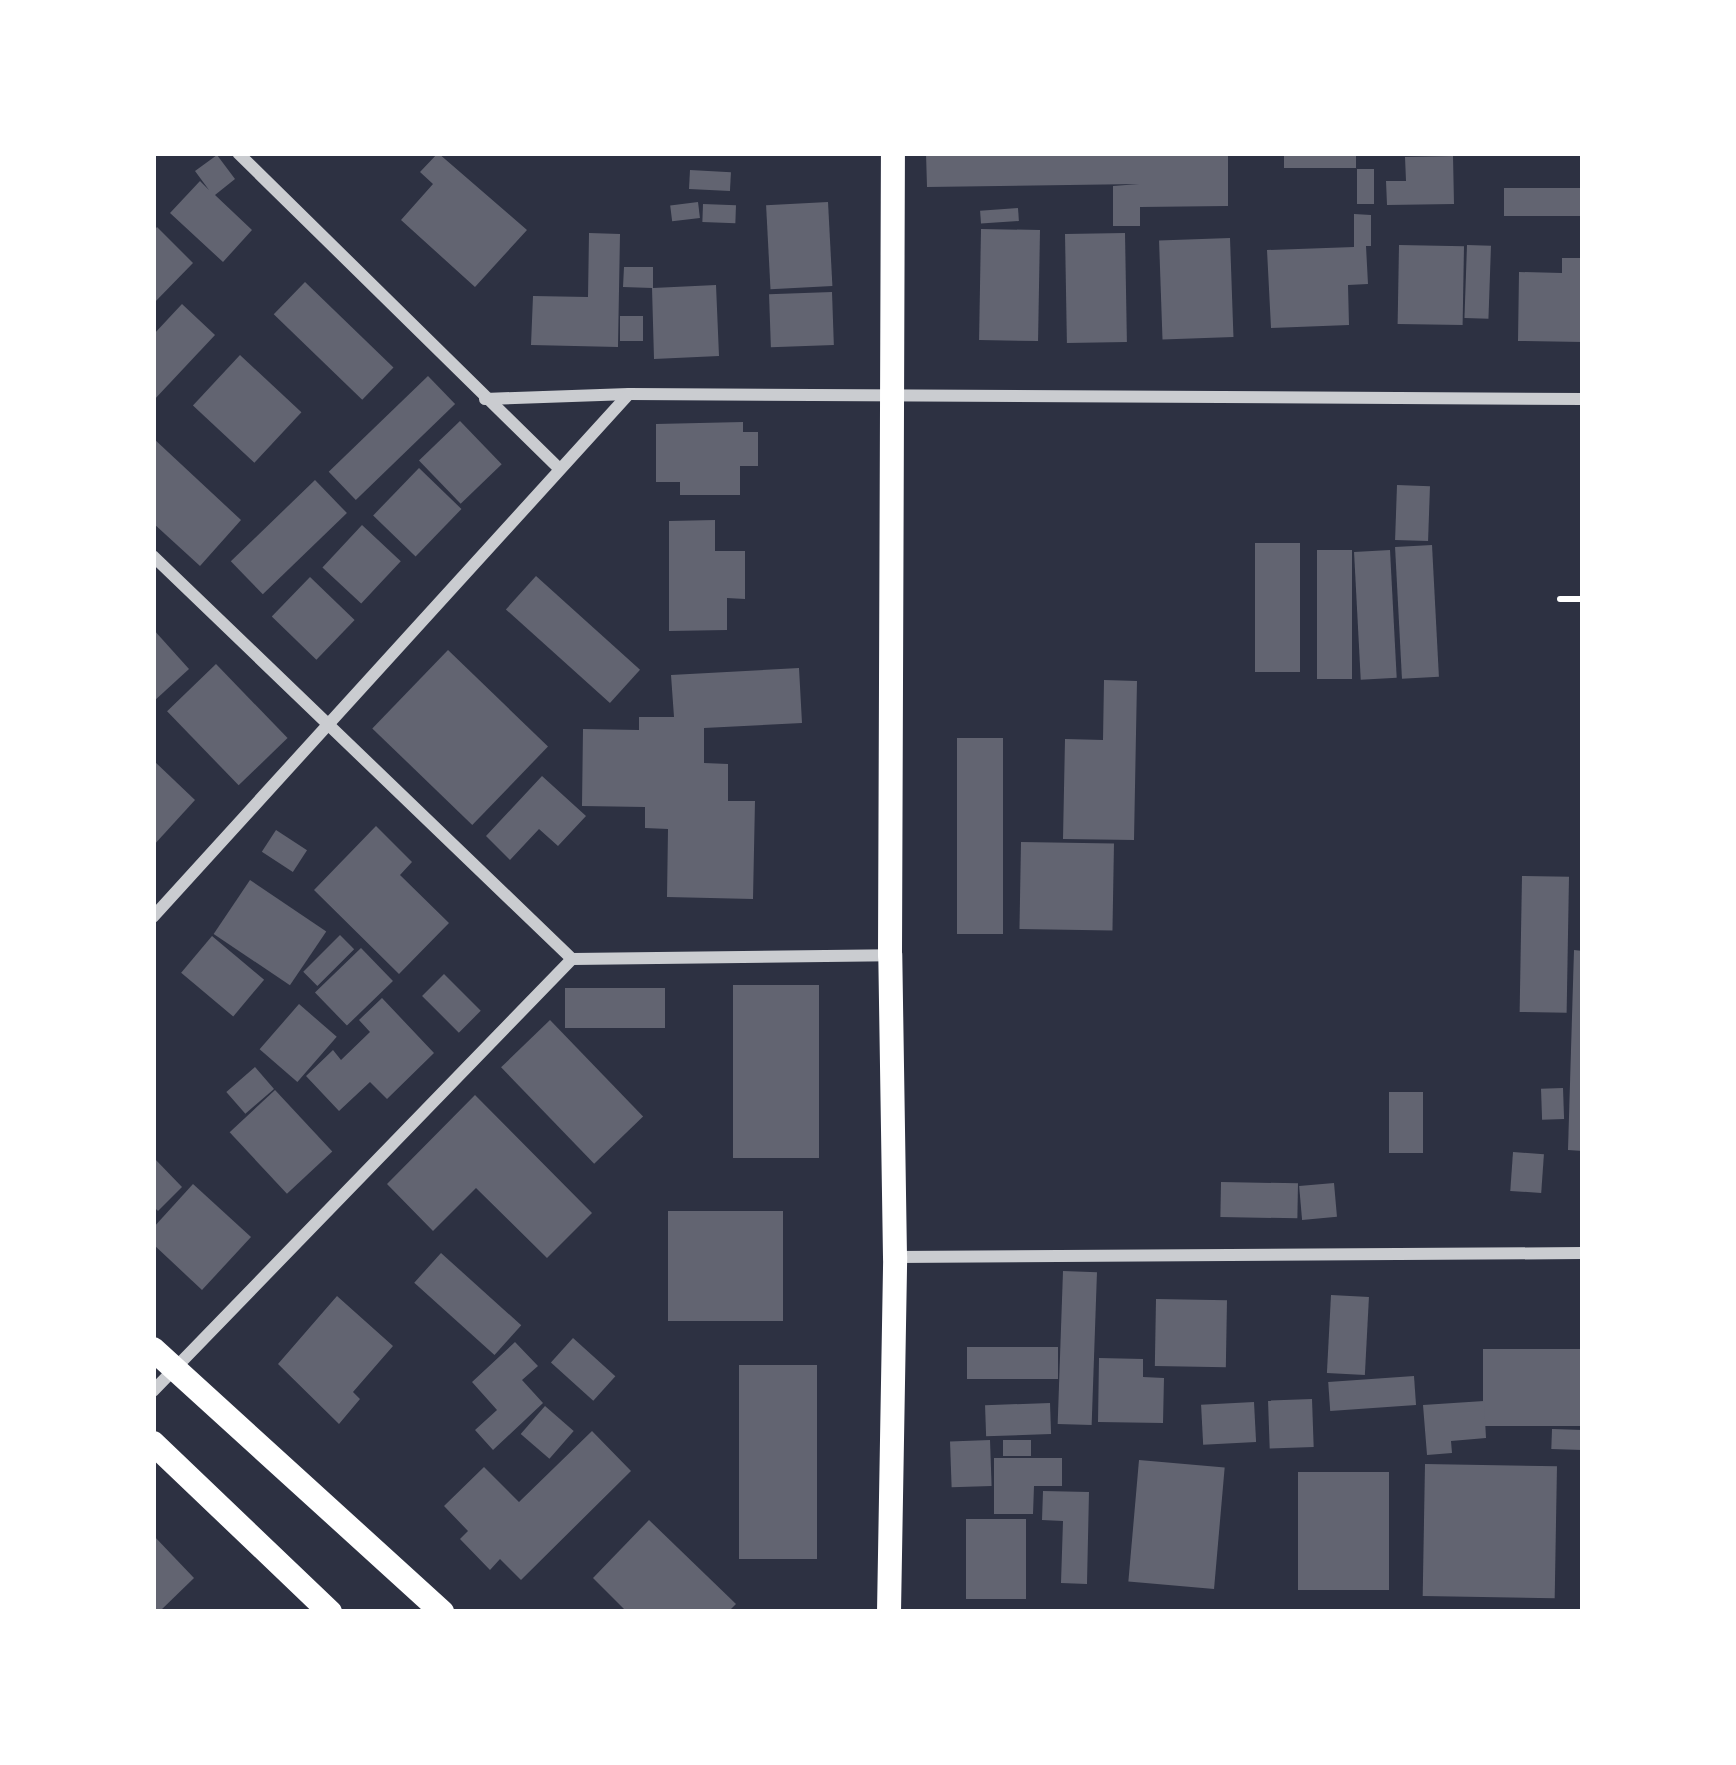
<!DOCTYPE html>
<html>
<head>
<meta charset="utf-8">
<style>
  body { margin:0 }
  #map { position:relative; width:1736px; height:1765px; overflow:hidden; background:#2d3142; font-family:"DejaVu Sans",sans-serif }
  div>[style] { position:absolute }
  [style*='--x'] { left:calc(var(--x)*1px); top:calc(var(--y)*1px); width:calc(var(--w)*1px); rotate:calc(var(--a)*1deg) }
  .building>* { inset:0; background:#626471; transform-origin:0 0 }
  .path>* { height:6px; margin:-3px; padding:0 3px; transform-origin:3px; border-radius:3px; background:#fff }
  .minor>* { height:12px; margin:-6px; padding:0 6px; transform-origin:6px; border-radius:6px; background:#caccd0 }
  .secondary>* { height:24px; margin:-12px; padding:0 12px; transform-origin:12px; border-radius:12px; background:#fff }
  .primary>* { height:24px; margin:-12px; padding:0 12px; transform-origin:12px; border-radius:12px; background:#fff }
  span { translate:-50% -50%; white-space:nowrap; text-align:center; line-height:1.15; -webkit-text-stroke:12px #fff; paint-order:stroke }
  .frame { position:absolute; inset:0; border:156px solid #fff; pointer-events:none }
</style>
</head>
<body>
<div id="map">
  <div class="building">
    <div style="clip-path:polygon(438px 153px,527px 230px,475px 287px,401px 220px,433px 184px,420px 172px)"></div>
    <div style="clip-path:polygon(926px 153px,1228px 153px,1228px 206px,1140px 207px,1140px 226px,1113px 226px,1113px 186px,1139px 184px,927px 187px)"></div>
    <div style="left:1284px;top:153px;width:72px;height:15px"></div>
    <div style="clip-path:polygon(217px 155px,235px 179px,215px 195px,252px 230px,223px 262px,170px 213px,200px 181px,209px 190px,195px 171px)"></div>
    <div style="clip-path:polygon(1453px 156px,1454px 204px,1387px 205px,1386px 181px,1406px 181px,1405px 157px)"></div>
    <div style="left:1357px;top:169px;width:17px;height:35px"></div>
    <div style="left:690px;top:170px;width:41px;height:19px;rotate:3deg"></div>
    <div style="left:1504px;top:188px;width:79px;height:28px"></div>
    <div style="left:698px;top:202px;width:16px;height:28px;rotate:83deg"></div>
    <div style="left:828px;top:202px;width:84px;height:62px;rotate:87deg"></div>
    <div style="left:703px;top:204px;width:33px;height:18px;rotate:2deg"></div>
    <div style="left:1018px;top:208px;width:13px;height:38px;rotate:86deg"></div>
    <div style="clip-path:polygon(1354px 214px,1371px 215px,1371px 246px,1366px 246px,1368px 284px,1348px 285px,1349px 325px,1271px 328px,1267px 250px,1354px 247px)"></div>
    <div style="clip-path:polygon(157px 227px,193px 263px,153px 304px,153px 232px)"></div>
    <div style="left:981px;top:229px;width:59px;height:111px;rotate:1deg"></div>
    <div style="clip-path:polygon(589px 233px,620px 234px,618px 347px,531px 345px,533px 296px,588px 297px)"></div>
    <div style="left:1125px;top:233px;width:109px;height:60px;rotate:89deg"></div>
    <div style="left:1230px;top:238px;width:99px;height:71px;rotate:88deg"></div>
    <div style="left:1399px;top:245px;width:65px;height:79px;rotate:1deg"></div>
    <div style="left:1467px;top:245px;width:24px;height:73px;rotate:2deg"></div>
    <div style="clip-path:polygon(1562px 258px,1583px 258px,1583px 342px,1518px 341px,1519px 272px,1562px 273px)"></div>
    <div style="clip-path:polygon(624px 267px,653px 267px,653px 288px,716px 285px,719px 356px,654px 359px,652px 288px,623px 287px)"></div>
    <div style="left:305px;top:282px;width:123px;height:45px;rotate:44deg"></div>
    <div style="left:832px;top:292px;width:53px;height:63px;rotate:88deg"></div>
    <div style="clip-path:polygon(182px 304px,215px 335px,153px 401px,153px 335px)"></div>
    <div style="left:620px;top:316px;width:23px;height:25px"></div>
    <div style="left:240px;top:355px;width:84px;height:69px;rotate:43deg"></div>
    <div style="left:428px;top:376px;width:39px;height:138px;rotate:46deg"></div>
    <div style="left:460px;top:421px;width:60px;height:57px;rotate:46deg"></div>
    <div style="clip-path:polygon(743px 422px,743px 432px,758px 432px,758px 466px,740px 466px,740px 495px,680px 495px,680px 482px,656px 482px,656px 424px)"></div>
    <div style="clip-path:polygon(153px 438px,241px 520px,200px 566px,153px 523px)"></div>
    <div style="left:419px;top:468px;width:59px;height:66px;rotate:44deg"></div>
    <div style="left:315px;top:480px;width:46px;height:117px;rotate:46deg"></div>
    <div style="left:1397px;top:485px;width:33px;height:55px;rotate:2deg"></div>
    <div style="clip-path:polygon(715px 520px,715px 551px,745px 551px,745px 599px,727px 598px,727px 630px,669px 631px,669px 521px)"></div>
    <div style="left:362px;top:525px;width:53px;height:58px;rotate:43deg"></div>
    <div style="left:1255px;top:543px;width:45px;height:129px"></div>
    <div style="left:1432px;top:545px;width:132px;height:37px;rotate:87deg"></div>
    <div style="left:1317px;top:550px;width:35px;height:129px"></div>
    <div style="left:1390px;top:550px;width:128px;height:36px;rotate:87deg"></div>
    <div style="left:536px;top:576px;width:140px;height:45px;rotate:42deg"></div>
    <div style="left:310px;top:577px;width:62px;height:55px;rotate:44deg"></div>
    <div style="clip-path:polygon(153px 629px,189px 669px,153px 702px)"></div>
    <div style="left:448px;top:650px;width:139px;height:109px;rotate:44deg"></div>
    <div style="left:216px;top:664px;width:103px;height:68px;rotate:46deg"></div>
    <div style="clip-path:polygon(799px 668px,802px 723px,704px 728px,704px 763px,728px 764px,728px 801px,755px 801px,753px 899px,667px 897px,668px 829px,645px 828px,645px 807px,582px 806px,583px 729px,639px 730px,639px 717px,674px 717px,671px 675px)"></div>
    <div style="clip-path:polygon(1104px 680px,1137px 681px,1134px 840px,1063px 839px,1065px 739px,1103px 740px)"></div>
    <div style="left:957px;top:738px;width:46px;height:196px"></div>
    <div style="clip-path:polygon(153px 760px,195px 800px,153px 846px)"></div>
    <div style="clip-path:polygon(542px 776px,586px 816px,558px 846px,539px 829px,510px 860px,486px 836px)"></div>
    <div style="clip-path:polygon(376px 826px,412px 862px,400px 875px,449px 923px,399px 974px,314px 890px)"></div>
    <div style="left:276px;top:830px;width:37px;height:26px;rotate:33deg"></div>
    <div style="left:1021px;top:842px;width:93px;height:87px;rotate:1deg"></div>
    <div style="left:1522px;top:876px;width:47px;height:136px;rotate:1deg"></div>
    <div style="left:250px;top:880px;width:92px;height:65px;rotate:34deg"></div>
    <div style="left:340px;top:935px;width:20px;height:52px;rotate:45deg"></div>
    <div style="left:212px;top:936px;width:68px;height:48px;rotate:40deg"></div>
    <div style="left:361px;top:948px;width:46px;height:64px;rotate:46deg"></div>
    <div style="clip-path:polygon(1574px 950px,1583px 951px,1583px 1151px,1568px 1150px)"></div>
    <div style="left:444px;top:974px;width:52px;height:31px;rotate:45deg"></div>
    <div style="left:733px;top:985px;width:86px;height:173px"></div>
    <div style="left:565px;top:988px;width:100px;height:40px"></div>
    <div style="clip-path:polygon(382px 998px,434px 1053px,387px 1099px,370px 1082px,339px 1111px,306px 1076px,333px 1050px,341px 1060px,370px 1032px,359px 1020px)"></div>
    <div style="left:299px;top:1004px;width:50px;height:60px;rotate:41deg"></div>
    <div style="left:550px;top:1020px;width:134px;height:68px;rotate:46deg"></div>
    <div style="left:255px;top:1067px;width:29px;height:38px;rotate:49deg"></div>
    <div style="left:1563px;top:1088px;width:31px;height:22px;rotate:88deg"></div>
    <div style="left:275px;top:1090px;width:84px;height:62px;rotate:47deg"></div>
    <div style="left:1389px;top:1092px;width:34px;height:61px"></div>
    <div style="clip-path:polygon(475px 1095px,592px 1213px,547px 1258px,476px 1188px,433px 1231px,387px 1184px)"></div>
    <div style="left:1513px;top:1152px;width:31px;height:39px;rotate:4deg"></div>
    <div style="clip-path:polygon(153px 1157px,182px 1187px,158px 1211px,153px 1206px)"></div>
    <div style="left:1221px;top:1182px;width:77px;height:35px;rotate:1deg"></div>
    <div style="left:1334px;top:1183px;width:34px;height:35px;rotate:85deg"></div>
    <div style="clip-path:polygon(193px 1184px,251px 1237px,202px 1290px,153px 1244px,153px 1228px)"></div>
    <div style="left:668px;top:1211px;width:115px;height:110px"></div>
    <div style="left:441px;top:1253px;width:108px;height:40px;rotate:42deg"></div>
    <div style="left:1063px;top:1271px;width:34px;height:153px;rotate:2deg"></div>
    <div style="left:1331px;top:1295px;width:38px;height:78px;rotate:3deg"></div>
    <div style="clip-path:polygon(337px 1296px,393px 1346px,353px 1392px,360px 1399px,339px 1424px,278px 1364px)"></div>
    <div style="left:1156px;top:1299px;width:71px;height:67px;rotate:1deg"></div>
    <div style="left:573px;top:1338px;width:57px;height:33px;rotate:42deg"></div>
    <div style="clip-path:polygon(515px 1342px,538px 1366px,522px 1380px,543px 1403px,493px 1450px,475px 1430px,497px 1410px,472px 1382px)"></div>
    <div style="left:1058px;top:1347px;width:32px;height:91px;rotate:90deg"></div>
    <div style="left:1583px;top:1349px;width:77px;height:100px;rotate:90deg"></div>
    <div style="clip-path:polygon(1099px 1358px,1143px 1359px,1143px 1377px,1164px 1378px,1163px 1423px,1098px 1422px)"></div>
    <div style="left:739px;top:1365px;width:78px;height:194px"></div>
    <div style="left:1414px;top:1376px;width:29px;height:86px;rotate:86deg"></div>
    <div style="left:1312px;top:1399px;width:48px;height:44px;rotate:88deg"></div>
    <div style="clip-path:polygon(1484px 1401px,1486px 1438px,1451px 1441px,1452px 1453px,1427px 1455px,1423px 1405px)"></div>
    <div style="left:1254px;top:1402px;width:40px;height:53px;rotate:87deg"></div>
    <div style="left:1050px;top:1403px;width:31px;height:65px;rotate:88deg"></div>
    <div style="left:545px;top:1406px;width:38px;height:37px;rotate:41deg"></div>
    <div style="left:1552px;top:1429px;width:31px;height:20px;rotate:2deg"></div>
    <div style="clip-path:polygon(592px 1431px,631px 1471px,521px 1580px,500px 1559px,490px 1570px,460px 1539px,468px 1531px,444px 1506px,484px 1467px,519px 1502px)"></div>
    <div style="left:990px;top:1440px;width:46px;height:40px;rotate:88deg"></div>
    <div style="left:1003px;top:1440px;width:28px;height:16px"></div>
    <div style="clip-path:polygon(994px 1458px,1062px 1458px,1062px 1486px,1034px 1486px,1033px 1514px,994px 1514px)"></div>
    <div style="left:1139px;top:1460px;width:86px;height:122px;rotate:5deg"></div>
    <div style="left:1425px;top:1464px;width:132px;height:132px;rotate:1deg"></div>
    <div style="left:1389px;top:1472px;width:118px;height:91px;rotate:90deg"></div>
    <div style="clip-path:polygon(1043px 1491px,1089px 1492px,1087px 1584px,1061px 1583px,1063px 1521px,1042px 1520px)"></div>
    <div style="left:966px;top:1519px;width:60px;height:80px"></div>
    <div style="clip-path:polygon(649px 1520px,736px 1604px,728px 1612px,627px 1612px,593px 1578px)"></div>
    <div style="clip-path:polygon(153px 1535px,194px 1578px,159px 1612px,153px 1612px)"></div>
  </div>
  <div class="path">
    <div style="--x:1560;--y:599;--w:23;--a:0"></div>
  </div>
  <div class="minor">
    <div style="--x:238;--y:153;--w:448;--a:44.5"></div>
    <div style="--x:485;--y:399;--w:144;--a:-2"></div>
    <div style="--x:629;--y:394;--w:954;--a:0.3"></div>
    <div style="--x:153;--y:556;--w:581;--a:43.88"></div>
    <div style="--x:572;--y:959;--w:317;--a:-0.7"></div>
    <div style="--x:153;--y:917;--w:706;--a:-47.7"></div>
    <div style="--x:895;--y:1257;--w:688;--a:-0.33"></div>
    <div style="--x:153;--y:1391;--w:602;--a:-45.88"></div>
  </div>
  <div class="secondary">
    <div style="--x:889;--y:1612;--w:355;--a:-89"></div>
    <div style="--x:895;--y:1257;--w:302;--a:-90.9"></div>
    <div style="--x:890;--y:955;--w:802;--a:-89.79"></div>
  </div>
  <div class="primary">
    <div style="--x:153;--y:1349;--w:391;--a:42.3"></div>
    <div style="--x:153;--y:1443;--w:245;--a:43.7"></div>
  </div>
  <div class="frame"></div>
</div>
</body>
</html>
